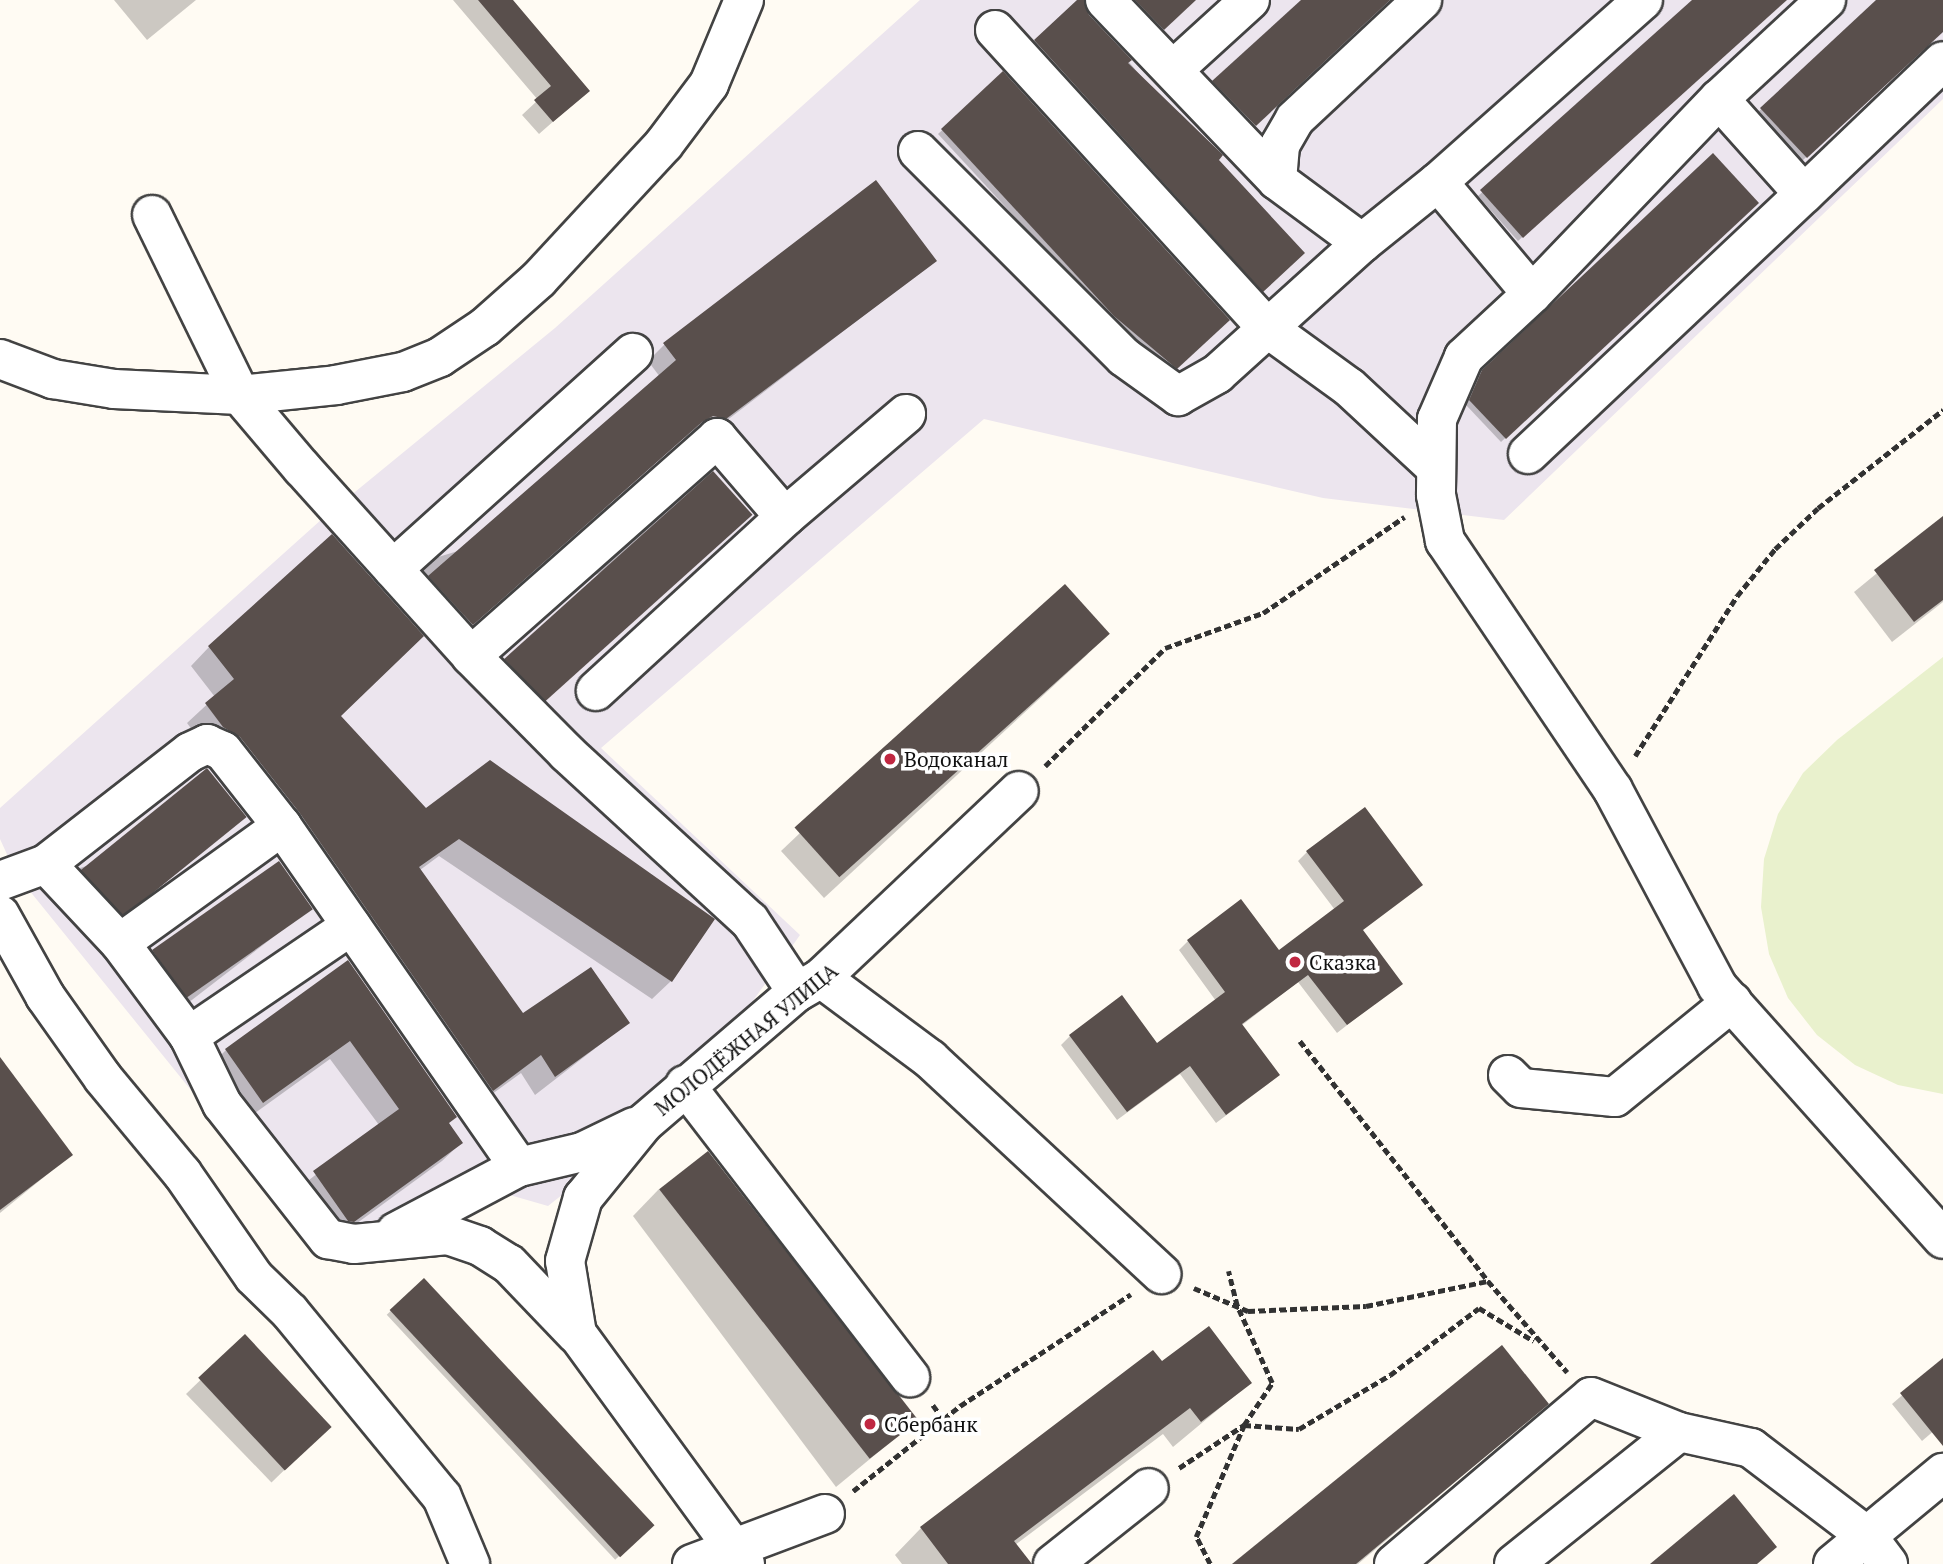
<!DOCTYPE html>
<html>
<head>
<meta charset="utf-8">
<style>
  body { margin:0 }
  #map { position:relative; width:1943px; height:1564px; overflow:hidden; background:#fffbf3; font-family:"PT Serif",serif }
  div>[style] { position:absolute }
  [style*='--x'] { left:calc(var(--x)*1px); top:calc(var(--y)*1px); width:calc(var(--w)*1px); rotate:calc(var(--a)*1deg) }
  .industrial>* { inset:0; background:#ece5ee }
  .pitch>* { inset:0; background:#e9f1cd }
  .shadow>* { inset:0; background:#0003; transform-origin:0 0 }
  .building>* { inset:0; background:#594f4c; transform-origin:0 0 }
  .path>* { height:4.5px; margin-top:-2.25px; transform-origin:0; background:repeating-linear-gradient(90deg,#323232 0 7px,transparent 0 10.5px) }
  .roads { filter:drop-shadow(2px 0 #434343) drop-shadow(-2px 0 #434343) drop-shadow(0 2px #434343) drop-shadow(0 -2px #434343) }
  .minor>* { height:38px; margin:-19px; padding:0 19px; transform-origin:19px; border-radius:19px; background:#fff }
  .dots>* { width:19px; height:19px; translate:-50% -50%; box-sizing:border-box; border:4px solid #fff; border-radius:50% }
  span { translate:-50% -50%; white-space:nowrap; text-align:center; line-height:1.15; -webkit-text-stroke:7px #fff; paint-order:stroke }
  .poi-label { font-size:21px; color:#101010 }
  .left { translate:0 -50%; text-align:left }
  .street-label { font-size:21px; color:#101010 }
</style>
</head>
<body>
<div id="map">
  <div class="industrial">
    <div style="clip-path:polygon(920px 0,1943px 0,1943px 99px,1504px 520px,1323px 498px,984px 419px,601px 748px,800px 935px,682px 1100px,548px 1206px,496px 1191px,322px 1252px,16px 874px,0 839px,0 808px,322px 519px,555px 328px)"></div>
  </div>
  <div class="pitch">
    <div style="clip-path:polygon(1943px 657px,1943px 1094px,1898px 1085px,1855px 1065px,1817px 1035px,1788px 998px,1769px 954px,1761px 907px,1764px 859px,1778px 814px,1803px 773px,1837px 740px)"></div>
  </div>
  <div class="shadow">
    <div style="clip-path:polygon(114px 0,196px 0,147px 40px)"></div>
    <div style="clip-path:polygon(453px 0,511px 0,588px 91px,539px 134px,522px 115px,538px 100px)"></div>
    <div style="clip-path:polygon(1126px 0,1194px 0,1159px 33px)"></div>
    <div style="clip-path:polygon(1303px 0,1391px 0,1250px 129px,1210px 86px)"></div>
    <div style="clip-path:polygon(1695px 0,1784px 0,1518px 241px,1478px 196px)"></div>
    <div style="clip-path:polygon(1878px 0,1943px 0,1943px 30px,1802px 161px,1757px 113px)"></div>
    <div style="clip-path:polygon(1073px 6px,1087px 13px,1176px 117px,1180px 113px,1221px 155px,1216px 160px,1303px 253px,1258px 294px,1031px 45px)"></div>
    <div style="clip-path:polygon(1003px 74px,1227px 320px,1172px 371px,1110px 320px,938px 134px)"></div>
    <div style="clip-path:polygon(1713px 156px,1757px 203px,1501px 442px,1466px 405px,1478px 376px)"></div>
    <div style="clip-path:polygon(876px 182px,935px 261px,709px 434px,696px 432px,684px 438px,455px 640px,413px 594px,660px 377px,648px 361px,664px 345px)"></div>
    <div style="left:713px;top:473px;width:63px;height:306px;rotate:73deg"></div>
    <div style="clip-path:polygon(1943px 519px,1943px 602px,1892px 642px,1854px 592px)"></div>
    <div style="clip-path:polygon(209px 647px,339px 716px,426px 810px,671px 981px,652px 999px,439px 856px,420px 870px,523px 1016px,628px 1023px,535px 1095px,521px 1073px,473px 1108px,187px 723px,215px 697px,191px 666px)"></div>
    <div style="clip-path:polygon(1089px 653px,824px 898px,781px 851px,800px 833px)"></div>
    <div style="clip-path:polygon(245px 817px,104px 922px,66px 882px,80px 868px)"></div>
    <div style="clip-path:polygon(1307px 852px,1421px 885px,1361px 931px,1401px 983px,1337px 1033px,1298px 982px,1241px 1026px,1277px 1075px,1268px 1084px,1216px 1123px,1180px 1074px,1117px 1120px,1061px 1045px,1070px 1036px,1157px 1045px,1216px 1001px,1179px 950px,1188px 941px,1278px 952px,1335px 910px,1298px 861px)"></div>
    <div style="clip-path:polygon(311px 908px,175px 1013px,142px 969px,156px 955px)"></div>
    <div style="clip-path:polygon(348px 962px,461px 1143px,442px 1161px,334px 1240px,295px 1191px,379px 1125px,330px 1059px,244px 1121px,207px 1069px,226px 1050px)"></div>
    <div style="clip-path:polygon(0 1059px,71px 1155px,0 1213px)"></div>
    <div style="clip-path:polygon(659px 1189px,916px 1421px,836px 1487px,633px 1216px)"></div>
    <div style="left:424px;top:1280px;width:335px;height:51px;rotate:47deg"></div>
    <div style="left:245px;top:1337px;width:123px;height:82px;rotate:46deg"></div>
    <div style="clip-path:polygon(1943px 1360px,1943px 1423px,1922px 1441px,1892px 1404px)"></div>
    <div style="clip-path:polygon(1162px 1364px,1250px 1383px,1173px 1447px,1163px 1434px,1015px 1545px,1023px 1564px,902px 1564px,895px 1555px,921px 1528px)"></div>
    <div style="clip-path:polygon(1547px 1404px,1358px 1564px,1236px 1564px)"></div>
  </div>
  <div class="building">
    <div style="clip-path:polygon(478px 0,513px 0,590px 91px,553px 122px,534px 100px,551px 86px)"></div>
    <div style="clip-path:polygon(1077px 0,1084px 0,1089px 15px,1132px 60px,1128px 63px,1223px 155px,1219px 160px,1305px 253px,1263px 292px,1034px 40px)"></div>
    <div style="clip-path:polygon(1135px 0,1196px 0,1164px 30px)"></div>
    <div style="clip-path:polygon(1301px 0,1390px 0,1256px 126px,1212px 81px)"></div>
    <div style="clip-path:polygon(1692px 0,1787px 0,1523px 238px,1480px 190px)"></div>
    <div style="clip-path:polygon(1876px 0,1943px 0,1943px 32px,1807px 158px,1760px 108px)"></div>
    <div style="clip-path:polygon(1003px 71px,1230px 320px,1177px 369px,1114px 316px,941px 129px)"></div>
    <div style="clip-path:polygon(1713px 153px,1759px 203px,1506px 439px,1469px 400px,1482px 370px)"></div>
    <div style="clip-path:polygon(876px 180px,937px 261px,726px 419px,713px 416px,702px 422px,473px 625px,428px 576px,676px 360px,663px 343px)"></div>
    <div style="left:713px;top:471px;width:59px;height:281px;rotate:48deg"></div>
    <div style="clip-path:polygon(1943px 516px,1943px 600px,1914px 622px,1874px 570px)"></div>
    <div style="clip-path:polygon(332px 534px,424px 636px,341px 716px,426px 808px,490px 760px,715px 919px,672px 982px,459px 839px,419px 867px,523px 1013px,591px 967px,630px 1023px,555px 1077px,541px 1055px,493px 1091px,299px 812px,240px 737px,223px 727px,205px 703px,234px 679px,208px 646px)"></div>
    <div style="left:1065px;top:584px;width:67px;height:364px;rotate:48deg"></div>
    <div style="left:207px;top:768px;width:63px;height:163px;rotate:51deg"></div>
    <div style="clip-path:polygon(1365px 807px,1423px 885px,1363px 930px,1403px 984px,1347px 1025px,1308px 975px,1242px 1024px,1280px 1075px,1226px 1115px,1190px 1066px,1127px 1112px,1069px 1035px,1122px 995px,1157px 1043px,1225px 992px,1187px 940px,1241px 899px,1279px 950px,1344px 901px,1306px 851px)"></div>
    <div style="left:279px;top:861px;width:59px;height:155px;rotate:55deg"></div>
    <div style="clip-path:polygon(348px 960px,457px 1117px,449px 1123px,463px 1143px,354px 1222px,348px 1221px,313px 1171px,399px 1109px,350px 1041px,263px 1103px,225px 1049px)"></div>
    <div style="clip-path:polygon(0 1057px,73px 1155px,0 1210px)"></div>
    <div style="left:708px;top:1151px;width:342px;height:62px;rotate:52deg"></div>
    <div style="left:424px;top:1278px;width:338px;height:47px;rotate:47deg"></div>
    <div style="clip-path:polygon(1209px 1326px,1252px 1383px,1201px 1422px,1190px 1408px,1014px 1541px,1032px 1564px,948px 1564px,920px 1527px,1153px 1350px,1162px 1361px)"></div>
    <div style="left:245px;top:1334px;width:127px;height:64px;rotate:47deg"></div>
    <div style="clip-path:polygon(1502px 1345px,1549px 1404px,1356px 1564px,1232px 1564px)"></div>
    <div style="clip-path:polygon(1943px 1358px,1943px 1446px,1900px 1393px)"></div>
    <div style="clip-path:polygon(1734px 1494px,1777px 1547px,1757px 1564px,1650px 1564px)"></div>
  </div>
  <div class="path">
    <div style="--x:1635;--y:756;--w:190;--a:-57.5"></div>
    <div style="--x:1737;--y:596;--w:60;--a:-51"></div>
    <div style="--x:1775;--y:549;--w:59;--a:-43.6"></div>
    <div style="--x:1818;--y:508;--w:159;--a:-38.1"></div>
    <div style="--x:1045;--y:766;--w:168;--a:-44.5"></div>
    <div style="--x:1165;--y:648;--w:104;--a:-19.7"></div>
    <div style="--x:1263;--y:613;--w:171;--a:-34.2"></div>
    <div style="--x:1300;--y:1041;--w:305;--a:51.9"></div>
    <div style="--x:1194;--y:1288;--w:59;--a:23.1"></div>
    <div style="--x:1248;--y:1311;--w:118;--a:-2.4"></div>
    <div style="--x:1366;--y:1306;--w:125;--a:-11.6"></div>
    <div style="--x:1488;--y:1281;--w:121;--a:49"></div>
    <div style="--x:933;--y:1405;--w:17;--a:54"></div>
    <div style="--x:1179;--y:1468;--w:78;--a:-33.5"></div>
    <div style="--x:1244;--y:1425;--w:55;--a:4.2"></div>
    <div style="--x:1299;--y:1429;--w:106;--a:-30.7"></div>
    <div style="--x:1390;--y:1375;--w:111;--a:-37"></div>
    <div style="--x:1479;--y:1308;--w:64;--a:31"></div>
    <div style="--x:853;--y:1491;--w:137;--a:-38.5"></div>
    <div style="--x:960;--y:1406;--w:204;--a:-33.2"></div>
    <div style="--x:1210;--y:1564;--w:30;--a:-117"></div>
    <div style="--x:1196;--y:1537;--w:122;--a:-66.8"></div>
    <div style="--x:1244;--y:1425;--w:50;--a:-56.3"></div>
    <div style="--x:1272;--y:1383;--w:85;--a:-114.4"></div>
    <div style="--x:1237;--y:1306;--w:36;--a:-104"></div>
  </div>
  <div class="roads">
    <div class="minor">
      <div style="--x:1105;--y:0;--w:249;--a:46.3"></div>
      <div style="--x:1826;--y:0;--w:146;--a:137.2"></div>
      <div style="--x:1719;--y:99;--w:270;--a:133.8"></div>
      <div style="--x:1532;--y:294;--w:93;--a:137.2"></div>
      <div style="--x:1464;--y:357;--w:68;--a:113.5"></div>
      <div style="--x:1437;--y:419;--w:76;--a:90.8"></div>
      <div style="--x:1436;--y:495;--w:47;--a:78.9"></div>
      <div style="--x:1445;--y:541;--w:300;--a:56"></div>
      <div style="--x:1613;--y:790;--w:222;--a:62"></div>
      <div style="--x:1717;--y:986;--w:339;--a:48.2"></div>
      <div style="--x:995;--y:30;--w:402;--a:47.6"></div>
      <div style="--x:1266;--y:327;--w:102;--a:35.9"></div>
      <div style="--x:1349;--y:387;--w:117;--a:42.9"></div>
      <div style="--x:1173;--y:70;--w:104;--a:-42.3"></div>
      <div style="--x:1719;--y:99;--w:127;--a:48.2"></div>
      <div style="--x:1804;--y:194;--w:192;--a:-43.7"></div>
      <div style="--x:918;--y:151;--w:291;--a:45"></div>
      <div style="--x:1124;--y:357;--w:67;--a:35.8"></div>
      <div style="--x:1178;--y:396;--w:45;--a:-29.4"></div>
      <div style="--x:1217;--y:374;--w:195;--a:-42.1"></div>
      <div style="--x:1362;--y:243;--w:106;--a:-143.5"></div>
      <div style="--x:1277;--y:180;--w:35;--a:-85"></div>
      <div style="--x:1280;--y:145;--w:30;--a:-60"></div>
      <div style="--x:1295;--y:119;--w:174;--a:-43.1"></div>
      <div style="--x:152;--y:215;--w:200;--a:63.9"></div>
      <div style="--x:240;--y:395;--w:96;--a:49.7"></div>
      <div style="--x:302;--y:468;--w:253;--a:48"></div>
      <div style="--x:471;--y:656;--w:136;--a:45.3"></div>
      <div style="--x:567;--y:753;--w:248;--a:42.6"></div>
      <div style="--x:750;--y:921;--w:85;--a:56.5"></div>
      <div style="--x:1362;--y:243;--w:97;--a:-38.8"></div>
      <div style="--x:1532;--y:294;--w:146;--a:-130"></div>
      <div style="--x:1438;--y:182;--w:274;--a:-41.6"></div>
      <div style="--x:0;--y:359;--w:57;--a:20.7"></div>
      <div style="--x:53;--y:379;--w:62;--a:9.3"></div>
      <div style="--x:114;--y:389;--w:126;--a:2.7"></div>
      <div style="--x:240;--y:395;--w:97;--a:-5.9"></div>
      <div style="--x:336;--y:385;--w:68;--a:-11"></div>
      <div style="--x:403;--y:372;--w:40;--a:-22"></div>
      <div style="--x:440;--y:357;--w:54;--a:-33.7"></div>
      <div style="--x:485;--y:327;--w:72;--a:-41.6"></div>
      <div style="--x:539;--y:279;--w:184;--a:-47.2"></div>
      <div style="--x:664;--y:144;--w:75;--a:-53.1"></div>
      <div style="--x:709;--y:84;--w:91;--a:-67.4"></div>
      <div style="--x:1528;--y:454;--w:379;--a:-43.3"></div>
      <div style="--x:785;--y:517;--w:159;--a:-40.4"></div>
      <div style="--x:393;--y:569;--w:323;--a:-42"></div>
      <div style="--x:471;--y:656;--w:329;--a:-41.5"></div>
      <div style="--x:717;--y:438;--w:104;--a:49.3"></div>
      <div style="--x:785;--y:517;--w:257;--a:137.4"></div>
      <div style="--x:46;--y:864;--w:108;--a:46.9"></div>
      <div style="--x:120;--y:943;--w:116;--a:53.4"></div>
      <div style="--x:189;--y:1036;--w:76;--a:64.1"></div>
      <div style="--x:222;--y:1104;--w:172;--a:51.9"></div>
      <div style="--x:328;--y:1239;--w:26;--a:11"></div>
      <div style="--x:354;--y:1244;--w:94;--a:-5.5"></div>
      <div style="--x:448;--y:1235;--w:34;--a:19"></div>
      <div style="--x:480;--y:1246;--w:34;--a:32"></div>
      <div style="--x:509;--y:1264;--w:97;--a:46.3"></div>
      <div style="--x:0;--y:881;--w:49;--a:-20.3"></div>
      <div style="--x:46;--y:864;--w:182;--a:-37.9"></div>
      <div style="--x:190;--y:752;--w:19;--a:-25"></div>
      <div style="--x:207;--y:744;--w:17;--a:24"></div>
      <div style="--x:223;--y:751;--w:95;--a:51.8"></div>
      <div style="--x:282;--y:826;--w:415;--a:55.2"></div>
      <div style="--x:519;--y:1167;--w:65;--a:-13.4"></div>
      <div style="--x:582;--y:1152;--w:58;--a:-25.7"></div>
      <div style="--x:0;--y:915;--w:93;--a:60.9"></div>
      <div style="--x:45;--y:996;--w:100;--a:54.7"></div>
      <div style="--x:103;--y:1078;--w:124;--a:50.3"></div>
      <div style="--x:182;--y:1173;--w:126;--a:55.3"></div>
      <div style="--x:254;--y:1277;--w:50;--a:44.2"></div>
      <div style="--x:290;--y:1312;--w:239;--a:50.6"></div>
      <div style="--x:442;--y:1497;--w:73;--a:67.3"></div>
      <div style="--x:120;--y:943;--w:200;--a:-35.8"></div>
      <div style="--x:821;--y:978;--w:136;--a:36.6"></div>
      <div style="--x:930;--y:1059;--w:316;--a:42.9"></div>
      <div style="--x:189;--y:1036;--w:196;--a:-34.2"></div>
      <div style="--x:1508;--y:1075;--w:18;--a:45"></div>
      <div style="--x:1521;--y:1088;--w:94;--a:5.5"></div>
      <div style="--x:1615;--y:1097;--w:151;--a:-39.1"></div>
      <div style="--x:685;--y:1085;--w:369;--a:52.4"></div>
      <div style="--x:396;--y:1232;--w:139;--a:-27.9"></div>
      <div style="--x:692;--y:1564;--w:142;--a:-20.6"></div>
      <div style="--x:745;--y:1564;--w:285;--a:-126.1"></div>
      <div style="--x:577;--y:1334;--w:74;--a:-99.3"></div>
      <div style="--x:565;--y:1261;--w:66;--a:-74.1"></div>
      <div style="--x:583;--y:1198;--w:97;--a:-50.9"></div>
      <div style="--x:644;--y:1123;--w:201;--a:-40.6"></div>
      <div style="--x:797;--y:992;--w:28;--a:-30"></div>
      <div style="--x:821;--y:978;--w:272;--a:-43.4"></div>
      <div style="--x:1053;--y:1564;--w:122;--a:-38.4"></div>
      <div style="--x:1394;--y:1564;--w:258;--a:-40.3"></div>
      <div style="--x:1591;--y:1397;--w:95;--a:21.7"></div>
      <div style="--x:1679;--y:1432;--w:74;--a:12.5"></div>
      <div style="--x:1751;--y:1448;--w:146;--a:37.2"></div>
      <div style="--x:1867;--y:1536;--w:99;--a:-39.7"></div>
      <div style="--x:1514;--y:1564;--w:211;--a:-38.7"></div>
      <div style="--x:1833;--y:1564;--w:44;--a:-39.5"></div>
      <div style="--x:1867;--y:1536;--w:35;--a:53"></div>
    </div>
  </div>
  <div class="dots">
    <div style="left:890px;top:759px;background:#c02741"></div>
    <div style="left:1295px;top:962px;background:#c02741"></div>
    <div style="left:870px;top:1424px;background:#c02741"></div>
  </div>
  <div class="poi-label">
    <span class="left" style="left:904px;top:759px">Водоканал</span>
    <span class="left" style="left:1309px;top:962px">Сказка</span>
    <span class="left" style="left:884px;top:1424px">Сбербанк</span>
  </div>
  <div class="street-label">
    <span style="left:746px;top:1039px;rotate:-39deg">МОЛОДЁЖНАЯ УЛИЦА</span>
  </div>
</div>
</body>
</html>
